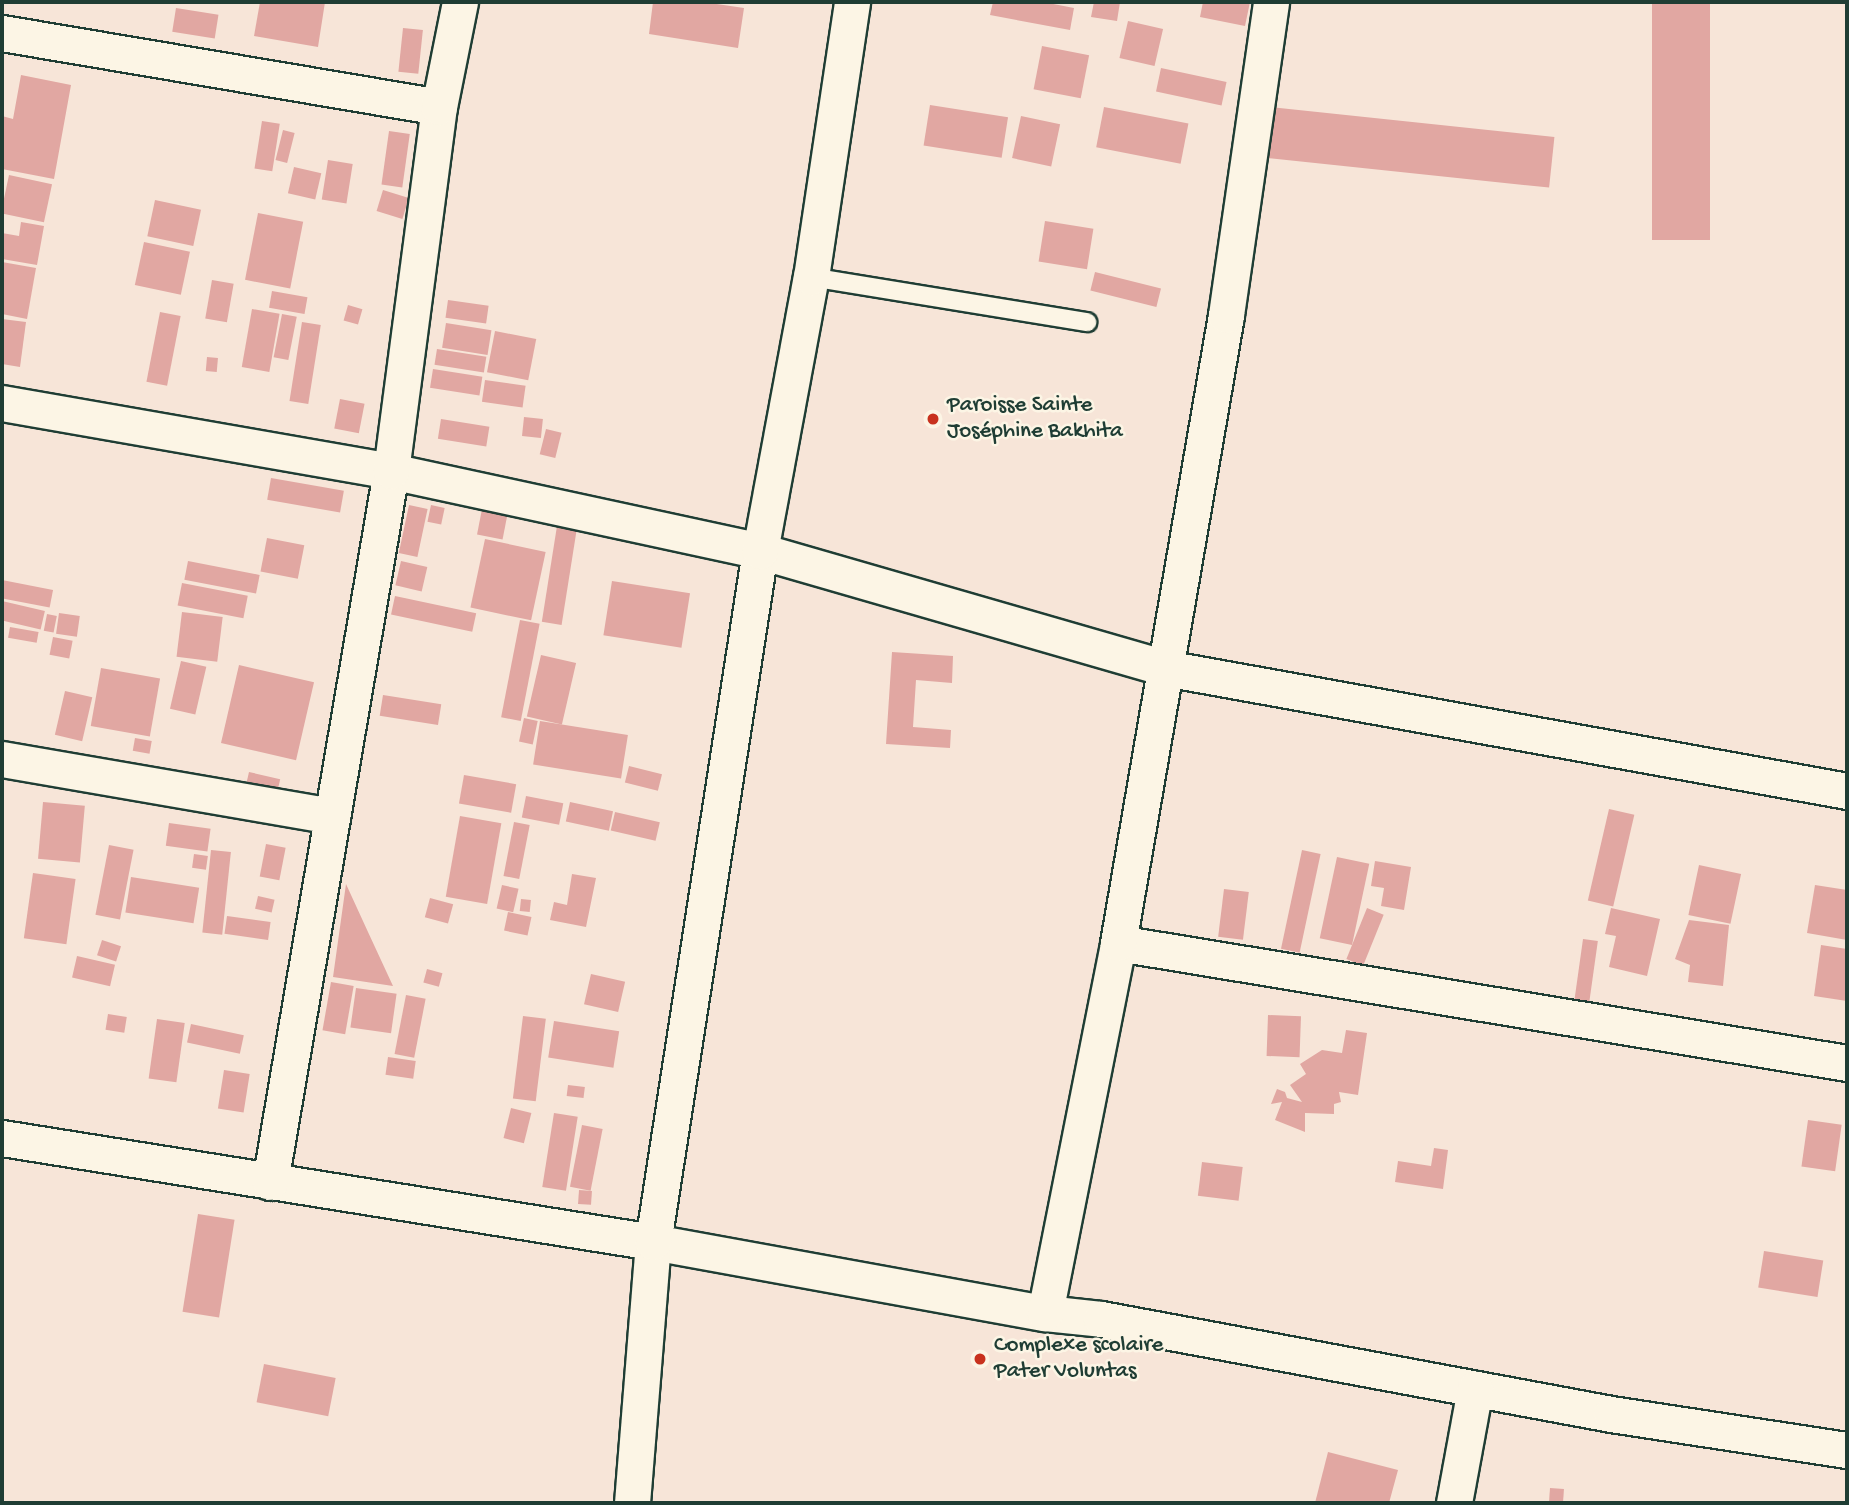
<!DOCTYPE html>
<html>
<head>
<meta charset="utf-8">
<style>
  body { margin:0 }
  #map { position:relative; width:1849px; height:1505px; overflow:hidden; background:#f7e5d8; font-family:"Gochi Hand",sans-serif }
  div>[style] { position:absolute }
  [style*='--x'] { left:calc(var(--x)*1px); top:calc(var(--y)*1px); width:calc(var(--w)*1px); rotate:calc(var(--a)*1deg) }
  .building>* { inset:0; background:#e1a7a2; transform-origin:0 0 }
  .roads { filter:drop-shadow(2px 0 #1f3d34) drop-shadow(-2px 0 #1f3d34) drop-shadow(0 2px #1f3d34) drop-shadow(0 -2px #1f3d34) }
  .service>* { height:18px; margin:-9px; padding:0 9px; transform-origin:9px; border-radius:9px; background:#fcf5e5 }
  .minor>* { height:35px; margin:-17.5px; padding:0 17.5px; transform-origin:17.5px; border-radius:17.5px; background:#fcf5e5 }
  .dots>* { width:19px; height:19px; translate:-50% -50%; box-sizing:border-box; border:4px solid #fcf5e5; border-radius:50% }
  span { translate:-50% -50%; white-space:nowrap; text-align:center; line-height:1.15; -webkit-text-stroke:5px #fcf5e5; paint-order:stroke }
  .poi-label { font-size:23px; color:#1f3d34 }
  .left { translate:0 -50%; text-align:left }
  .frame { position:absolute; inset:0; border:4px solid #1f3d34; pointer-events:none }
</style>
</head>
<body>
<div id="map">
  <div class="building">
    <div style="clip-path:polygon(260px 2px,325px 2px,318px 47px,254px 36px)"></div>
    <div style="clip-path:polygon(653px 2px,703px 2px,744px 8px,738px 48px,649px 34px)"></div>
    <div style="clip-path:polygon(993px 2px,1043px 2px,1074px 8px,1070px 30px,990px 15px)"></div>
    <div style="clip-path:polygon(1094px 2px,1120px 2px,1117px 21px,1091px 17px)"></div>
    <div style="clip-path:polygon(1203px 2px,1250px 2px,1245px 26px,1200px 17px)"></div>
    <div style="left:1652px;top:2px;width:58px;height:238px"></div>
    <div style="left:176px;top:8px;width:43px;height:24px;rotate:9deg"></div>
    <div style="left:1128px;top:21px;width:36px;height:38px;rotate:13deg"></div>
    <div style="left:403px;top:28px;width:20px;height:44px;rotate:6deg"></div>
    <div style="left:1042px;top:46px;width:48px;height:44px;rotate:11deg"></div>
    <div style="left:1161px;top:68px;width:67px;height:24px;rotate:12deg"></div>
    <div style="clip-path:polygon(21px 75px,71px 85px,54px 179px,2px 169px,2px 116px,13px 119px)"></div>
    <div style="left:930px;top:105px;width:79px;height:41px;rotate:9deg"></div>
    <div style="left:1104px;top:107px;width:86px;height:41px;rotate:11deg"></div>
    <div style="left:1270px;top:107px;width:286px;height:51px;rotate:6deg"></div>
    <div style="left:1021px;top:116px;width:40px;height:43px;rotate:12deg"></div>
    <div style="left:262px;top:121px;width:18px;height:48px;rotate:9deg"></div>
    <div style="left:283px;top:130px;width:12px;height:31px;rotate:14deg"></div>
    <div style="left:389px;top:131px;width:21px;height:54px;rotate:8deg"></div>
    <div style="left:328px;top:160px;width:25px;height:40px;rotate:9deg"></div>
    <div style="left:294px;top:167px;width:28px;height:27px;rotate:13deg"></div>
    <div style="left:9px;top:175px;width:44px;height:39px;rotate:12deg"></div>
    <div style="left:383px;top:190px;width:27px;height:22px;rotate:17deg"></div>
    <div style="left:155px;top:200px;width:47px;height:37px;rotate:12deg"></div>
    <div style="left:258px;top:213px;width:46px;height:68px;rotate:11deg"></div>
    <div style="left:1045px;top:221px;width:49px;height:41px;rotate:9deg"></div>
    <div style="clip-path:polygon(21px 222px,44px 226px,37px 265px,2px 259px,2px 233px,19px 236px)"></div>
    <div style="left:144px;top:242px;width:47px;height:44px;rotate:12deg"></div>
    <div style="clip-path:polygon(2px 262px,36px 268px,27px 319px,2px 314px)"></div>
    <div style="left:1095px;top:272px;width:68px;height:19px;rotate:14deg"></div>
    <div style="left:212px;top:280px;width:22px;height:39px;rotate:10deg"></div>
    <div style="left:272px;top:291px;width:36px;height:17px;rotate:10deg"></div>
    <div style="left:448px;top:300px;width:41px;height:18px;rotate:8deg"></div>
    <div style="left:348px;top:305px;width:15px;height:16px;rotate:16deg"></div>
    <div style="left:252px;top:309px;width:28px;height:59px;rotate:10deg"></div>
    <div style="left:160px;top:312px;width:21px;height:71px;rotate:11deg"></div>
    <div style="left:282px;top:314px;width:15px;height:44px;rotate:11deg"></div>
    <div style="clip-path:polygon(2px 319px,26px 322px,20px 367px,2px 364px)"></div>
    <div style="left:302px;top:322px;width:19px;height:80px;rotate:9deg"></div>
    <div style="left:446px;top:323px;width:46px;height:25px;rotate:9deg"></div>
    <div style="left:495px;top:331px;width:42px;height:42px;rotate:11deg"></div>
    <div style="left:437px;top:349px;width:50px;height:16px;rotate:9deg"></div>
    <div style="left:207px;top:357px;width:11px;height:14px;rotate:5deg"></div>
    <div style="left:433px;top:369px;width:50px;height:19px;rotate:9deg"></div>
    <div style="left:485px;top:380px;width:41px;height:22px;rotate:8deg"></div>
    <div style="left:340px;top:399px;width:25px;height:30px;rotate:11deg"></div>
    <div style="left:524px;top:417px;width:19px;height:19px;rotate:6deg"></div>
    <div style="left:441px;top:419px;width:49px;height:20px;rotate:9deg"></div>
    <div style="left:546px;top:429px;width:16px;height:26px;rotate:14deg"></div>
    <div style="left:271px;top:478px;width:74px;height:22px;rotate:10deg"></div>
    <div style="left:409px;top:505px;width:19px;height:49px;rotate:12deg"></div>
    <div style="left:431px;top:505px;width:14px;height:17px;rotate:12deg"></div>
    <div style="left:482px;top:509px;width:26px;height:26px;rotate:11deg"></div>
    <div style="left:557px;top:526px;width:20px;height:97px;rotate:9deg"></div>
    <div style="left:267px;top:538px;width:38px;height:34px;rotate:11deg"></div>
    <div style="left:485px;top:539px;width:62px;height:70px;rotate:12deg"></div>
    <div style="left:188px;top:561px;width:73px;height:19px;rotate:11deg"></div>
    <div style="left:401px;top:561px;width:27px;height:25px;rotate:13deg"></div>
    <div style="left:2px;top:580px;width:52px;height:18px;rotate:11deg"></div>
    <div style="left:612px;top:581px;width:79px;height:55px;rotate:9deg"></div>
    <div style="left:182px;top:583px;width:67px;height:23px;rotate:11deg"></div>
    <div style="left:395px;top:596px;width:83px;height:19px;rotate:12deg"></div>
    <div style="left:2px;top:601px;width:44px;height:19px;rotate:13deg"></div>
    <div style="left:182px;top:612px;width:41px;height:45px;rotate:7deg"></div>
    <div style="left:59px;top:613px;width:21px;height:21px;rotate:8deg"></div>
    <div style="left:47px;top:614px;width:10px;height:17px;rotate:11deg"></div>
    <div style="left:520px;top:620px;width:20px;height:99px;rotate:11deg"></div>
    <div style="left:10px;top:627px;width:29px;height:11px;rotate:10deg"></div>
    <div style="left:53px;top:637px;width:20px;height:18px;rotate:11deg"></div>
    <div style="clip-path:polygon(892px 652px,953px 656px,952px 683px,916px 680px,913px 727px,951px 730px,950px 748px,886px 744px)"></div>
    <div style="left:541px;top:655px;width:36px;height:63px;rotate:13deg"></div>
    <div style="left:181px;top:661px;width:26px;height:49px;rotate:13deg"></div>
    <div style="left:239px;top:665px;width:77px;height:80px;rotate:13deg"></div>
    <div style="left:101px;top:668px;width:60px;height:59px;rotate:10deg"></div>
    <div style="left:65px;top:691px;width:28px;height:45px;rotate:13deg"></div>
    <div style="left:383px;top:695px;width:59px;height:21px;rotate:9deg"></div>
    <div style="left:524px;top:718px;width:14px;height:24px;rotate:12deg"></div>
    <div style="left:540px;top:721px;width:89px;height:44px;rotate:9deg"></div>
    <div style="left:135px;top:738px;width:17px;height:13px;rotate:10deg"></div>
    <div style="left:629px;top:766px;width:34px;height:17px;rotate:14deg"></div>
    <div style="left:249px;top:772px;width:32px;height:10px;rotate:13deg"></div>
    <div style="left:464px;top:775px;width:53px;height:29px;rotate:10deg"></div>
    <div style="left:526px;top:796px;width:38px;height:22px;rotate:11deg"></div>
    <div style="left:43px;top:802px;width:42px;height:57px;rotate:5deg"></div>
    <div style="left:570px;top:802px;width:44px;height:20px;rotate:12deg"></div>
    <div style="left:1609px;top:809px;width:26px;height:94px;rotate:13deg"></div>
    <div style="left:615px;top:812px;width:46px;height:19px;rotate:13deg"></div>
    <div style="left:460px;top:816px;width:42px;height:82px;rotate:10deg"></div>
    <div style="left:514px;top:822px;width:16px;height:55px;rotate:11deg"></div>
    <div style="left:169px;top:823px;width:42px;height:23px;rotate:8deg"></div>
    <div style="left:266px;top:844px;width:20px;height:33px;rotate:11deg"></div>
    <div style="left:109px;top:845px;width:25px;height:71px;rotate:11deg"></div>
    <div style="left:211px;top:850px;width:20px;height:83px;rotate:6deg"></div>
    <div style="left:1302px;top:850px;width:19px;height:101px;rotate:12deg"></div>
    <div style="left:194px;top:854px;width:14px;height:14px;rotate:8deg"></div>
    <div style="left:1337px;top:857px;width:33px;height:83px;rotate:12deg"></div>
    <div style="clip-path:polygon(1375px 861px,1411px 867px,1404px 910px,1381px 906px,1384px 888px,1371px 886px)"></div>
    <div style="left:1699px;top:865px;width:43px;height:51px;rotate:12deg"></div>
    <div style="left:33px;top:873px;width:43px;height:66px;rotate:8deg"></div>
    <div style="clip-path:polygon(572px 874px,596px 878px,586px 927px,550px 920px,554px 902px,567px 905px)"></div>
    <div style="left:131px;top:877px;width:69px;height:36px;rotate:9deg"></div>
    <div style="clip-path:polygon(346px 884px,368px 932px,393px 986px,333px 977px)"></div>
    <div style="left:502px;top:885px;width:17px;height:24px;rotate:13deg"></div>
    <div style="clip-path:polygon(1815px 885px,1847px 890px,1847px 940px,1807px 933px)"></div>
    <div style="left:1224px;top:889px;width:25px;height:48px;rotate:7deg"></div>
    <div style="left:258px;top:896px;width:17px;height:13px;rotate:13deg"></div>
    <div style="left:430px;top:898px;width:24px;height:20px;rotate:15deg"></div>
    <div style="left:521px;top:899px;width:10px;height:12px;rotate:6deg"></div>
    <div style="left:1367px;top:908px;width:18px;height:55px;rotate:22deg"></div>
    <div style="clip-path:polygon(1611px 908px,1660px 919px,1647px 976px,1609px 967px,1616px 936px,1605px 934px)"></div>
    <div style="left:508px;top:912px;width:24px;height:19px;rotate:12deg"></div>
    <div style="left:227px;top:916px;width:44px;height:18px;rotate:8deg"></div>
    <div style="clip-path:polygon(1689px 920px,1729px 925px,1723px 986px,1688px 982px,1690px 965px,1675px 959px)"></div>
    <div style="left:1583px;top:939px;width:15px;height:62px;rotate:8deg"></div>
    <div style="left:102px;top:940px;width:20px;height:16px;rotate:18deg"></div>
    <div style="clip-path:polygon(1821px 945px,1847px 949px,1847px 1001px,1814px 996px)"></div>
    <div style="left:77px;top:956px;width:39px;height:22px;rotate:13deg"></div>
    <div style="left:427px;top:969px;width:16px;height:14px;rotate:15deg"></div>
    <div style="left:591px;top:974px;width:35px;height:31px;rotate:13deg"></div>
    <div style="left:331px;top:982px;width:23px;height:49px;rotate:10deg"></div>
    <div style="left:356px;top:988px;width:41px;height:40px;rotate:8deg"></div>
    <div style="left:406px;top:995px;width:20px;height:60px;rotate:11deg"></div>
    <div style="left:108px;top:1014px;width:19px;height:16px;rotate:9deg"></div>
    <div style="left:1268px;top:1015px;width:33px;height:41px;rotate:2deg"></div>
    <div style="left:523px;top:1016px;width:23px;height:83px;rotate:7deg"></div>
    <div style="left:157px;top:1019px;width:28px;height:60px;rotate:8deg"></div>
    <div style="left:554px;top:1021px;width:66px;height:37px;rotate:9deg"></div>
    <div style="left:191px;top:1024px;width:54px;height:19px;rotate:12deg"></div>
    <div style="clip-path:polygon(1346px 1030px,1367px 1033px,1358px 1095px,1339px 1092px,1341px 1102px,1334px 1104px,1334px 1114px,1305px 1113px,1305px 1132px,1275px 1120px,1282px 1102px,1271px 1104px,1277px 1089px,1285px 1092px,1287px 1098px,1302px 1102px,1290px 1085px,1306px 1074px,1300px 1064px,1322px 1050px,1342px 1053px)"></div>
    <div style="left:388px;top:1057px;width:28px;height:18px;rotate:8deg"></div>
    <div style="left:224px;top:1070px;width:26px;height:39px;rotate:9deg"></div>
    <div style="left:568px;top:1085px;width:17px;height:11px;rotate:7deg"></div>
    <div style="left:511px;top:1108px;width:21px;height:31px;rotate:14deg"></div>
    <div style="left:554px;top:1113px;width:24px;height:75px;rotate:9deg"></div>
    <div style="left:1808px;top:1120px;width:34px;height:47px;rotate:8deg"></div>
    <div style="left:582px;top:1125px;width:21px;height:63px;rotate:11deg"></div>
    <div style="clip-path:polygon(1434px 1148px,1448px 1150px,1443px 1189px,1395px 1182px,1398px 1161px,1431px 1166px)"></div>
    <div style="left:1202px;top:1162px;width:41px;height:34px;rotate:7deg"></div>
    <div style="left:579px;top:1190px;width:13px;height:14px;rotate:4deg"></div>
    <div style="left:198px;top:1214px;width:37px;height:99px;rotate:9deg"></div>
    <div style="left:1764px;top:1251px;width:60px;height:37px;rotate:9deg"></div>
    <div style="left:264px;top:1364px;width:73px;height:39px;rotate:11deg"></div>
    <div style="clip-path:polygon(1328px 1452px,1398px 1470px,1389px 1503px,1315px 1503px)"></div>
    <div style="left:1550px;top:1488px;width:14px;height:15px;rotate:4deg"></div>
  </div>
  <div class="roads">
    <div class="service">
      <div style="--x:811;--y:277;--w:280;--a:9.3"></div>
    </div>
    <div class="minor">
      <div style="--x:2;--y:33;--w:443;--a:9.6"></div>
      <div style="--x:2;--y:403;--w:395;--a:9.9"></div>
      <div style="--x:391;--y:471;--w:378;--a:12.2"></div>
      <div style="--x:760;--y:551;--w:422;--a:16.1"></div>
      <div style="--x:1165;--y:668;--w:693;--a:10.22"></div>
      <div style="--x:2;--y:759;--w:335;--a:9.8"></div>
      <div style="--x:1118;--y:943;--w:739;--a:9.35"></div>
      <div style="--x:2;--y:1138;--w:659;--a:9.08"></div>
      <div style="--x:653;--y:1242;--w:398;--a:10.3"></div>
      <div style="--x:1045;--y:1313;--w:56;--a:6.1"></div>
      <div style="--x:1101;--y:1319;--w:519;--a:10.55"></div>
      <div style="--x:1611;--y:1414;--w:239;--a:8.7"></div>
      <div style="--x:270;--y:1182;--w:721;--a:-80.34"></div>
      <div style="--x:391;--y:471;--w:367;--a:-82.5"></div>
      <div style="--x:439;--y:107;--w:107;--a:-78.7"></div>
      <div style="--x:1045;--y:1313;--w:377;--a:-78.8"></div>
      <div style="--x:1118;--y:943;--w:637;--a:-80.24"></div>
      <div style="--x:1226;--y:315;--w:316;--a:-81.8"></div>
      <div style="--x:632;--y:1503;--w:262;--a:-85.4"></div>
      <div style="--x:653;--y:1242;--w:699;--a:-81.2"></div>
      <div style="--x:760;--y:551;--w:279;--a:-79.5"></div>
      <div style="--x:811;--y:277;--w:278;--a:-81.5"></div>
      <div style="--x:1454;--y:1503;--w:116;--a:-79.6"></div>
    </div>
  </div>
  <div class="dots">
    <div style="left:933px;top:419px;background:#c8321e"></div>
    <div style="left:980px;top:1359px;background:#c8321e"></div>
  </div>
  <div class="poi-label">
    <span class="left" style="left:947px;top:419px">Paroisse Sainte<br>Joséphine Bakhita</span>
    <span class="left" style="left:994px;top:1359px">Complexe scolaire<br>Pater Voluntas</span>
  </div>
  <div class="frame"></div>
</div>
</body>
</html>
